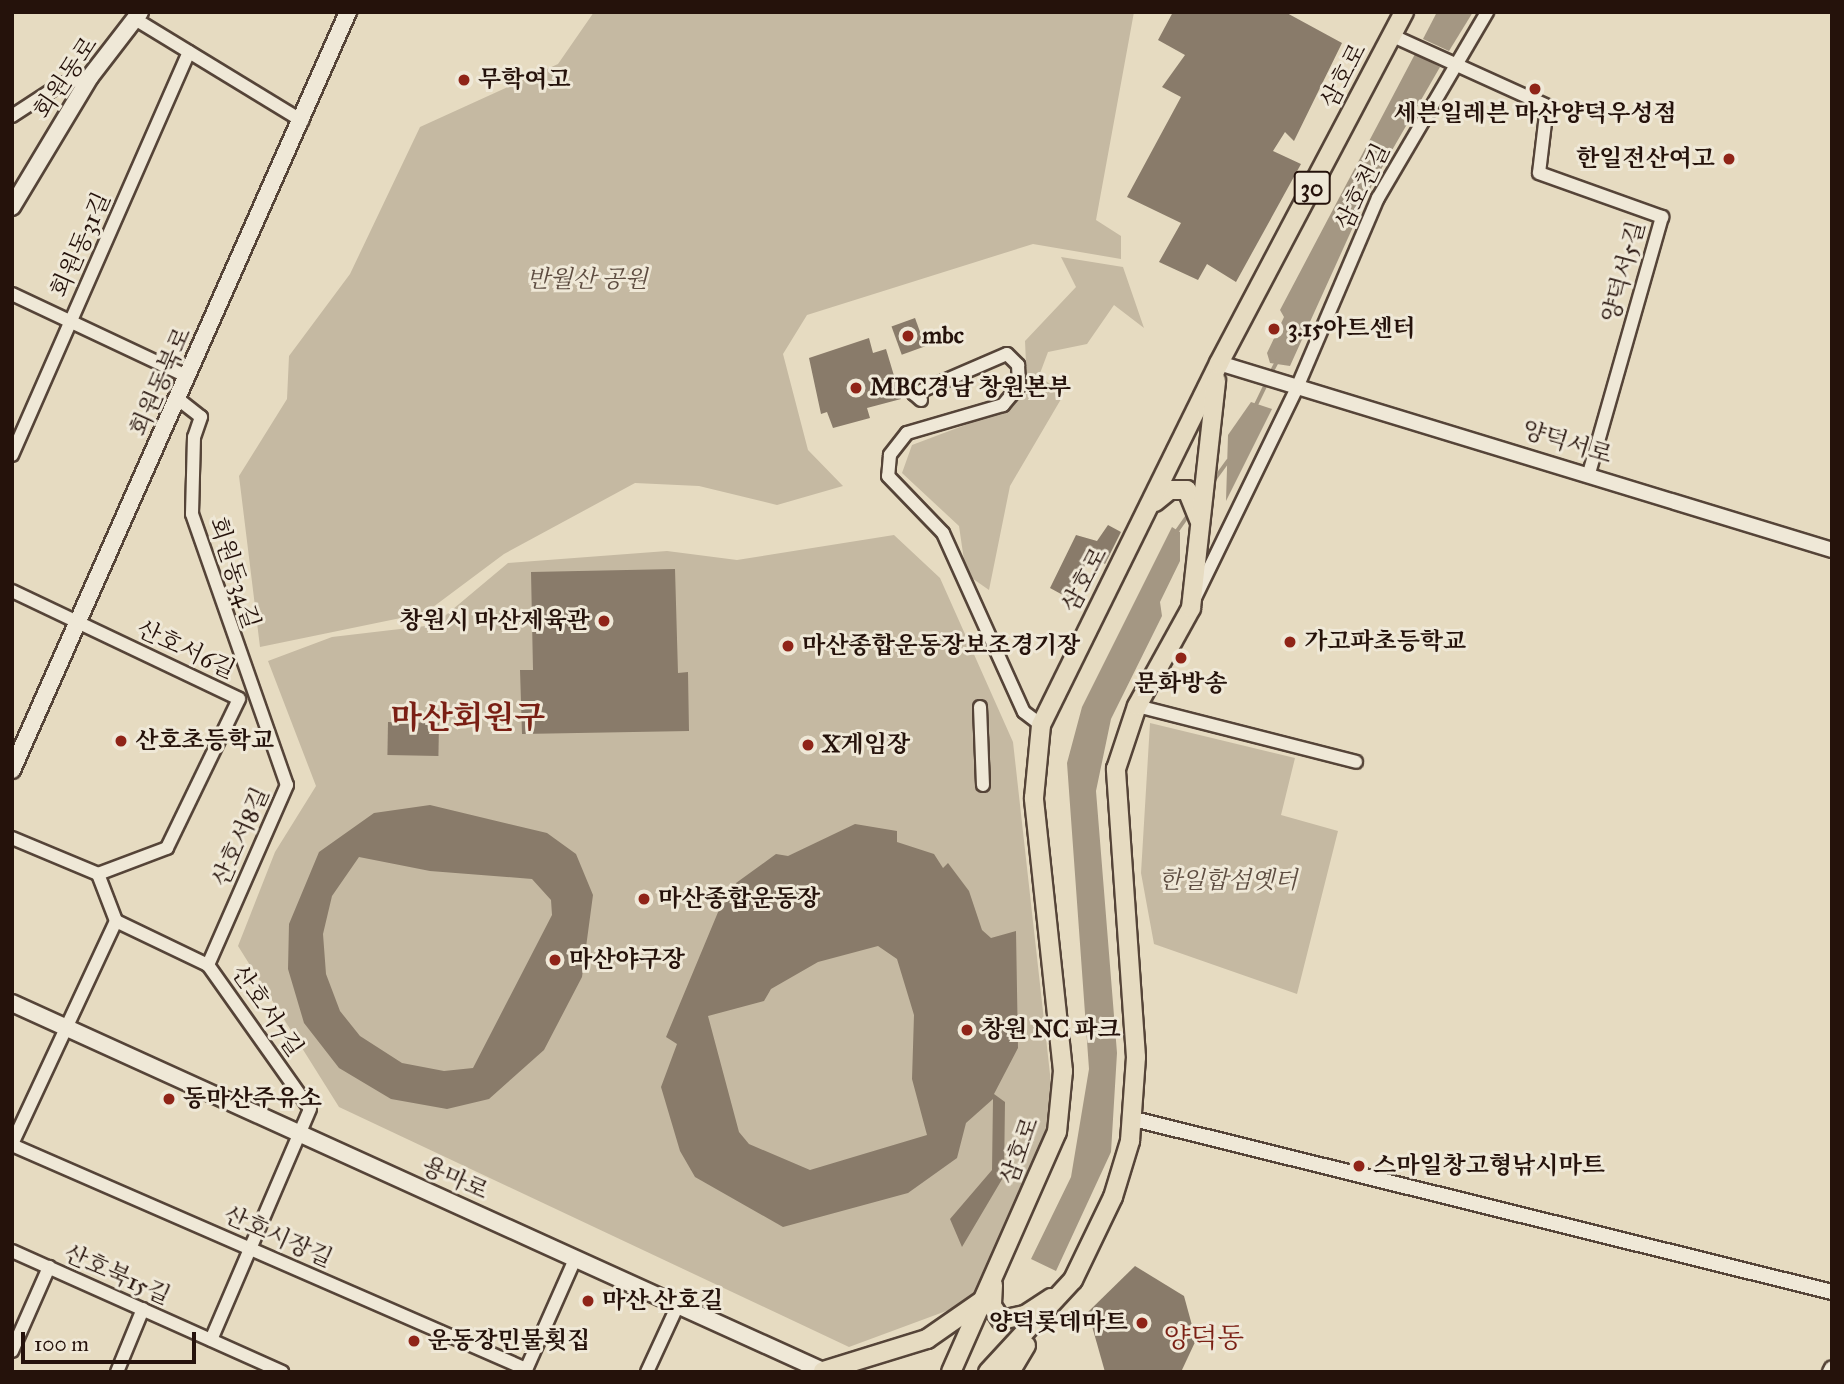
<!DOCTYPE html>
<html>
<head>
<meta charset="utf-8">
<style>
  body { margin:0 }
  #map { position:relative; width:1844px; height:1384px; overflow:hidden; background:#e6dbc1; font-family:"IM FELL Great Primer","Noto Serif KR",serif }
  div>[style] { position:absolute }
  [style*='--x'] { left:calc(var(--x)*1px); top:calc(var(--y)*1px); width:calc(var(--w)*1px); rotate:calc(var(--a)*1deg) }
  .green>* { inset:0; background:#c5b9a2 }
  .water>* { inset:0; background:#a49783 }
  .stream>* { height:3.5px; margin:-1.75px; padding:0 1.75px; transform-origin:1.75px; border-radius:1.75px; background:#a49783 }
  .building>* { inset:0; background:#897b6a; transform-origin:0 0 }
  .roads { filter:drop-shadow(2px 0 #554438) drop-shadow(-2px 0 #554438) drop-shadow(0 2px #554438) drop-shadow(0 -2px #554438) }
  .minor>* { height:12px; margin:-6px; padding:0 6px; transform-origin:6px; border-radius:6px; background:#efe8d7 }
  .tertiary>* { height:14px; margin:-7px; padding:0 7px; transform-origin:7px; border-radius:7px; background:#efe8d7 }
  .secondary>* { height:16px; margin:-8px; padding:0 8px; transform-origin:8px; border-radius:8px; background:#efe8d7 }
  .primary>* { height:18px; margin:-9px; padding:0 9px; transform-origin:9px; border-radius:9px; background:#e6dbc1 }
  .dots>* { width:19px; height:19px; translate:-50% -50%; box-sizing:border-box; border:4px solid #efe8d7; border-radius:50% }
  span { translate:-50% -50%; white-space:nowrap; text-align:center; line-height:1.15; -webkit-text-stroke:6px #efe8d7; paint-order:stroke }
  .shield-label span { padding:2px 5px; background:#efe8d7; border:2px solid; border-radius:5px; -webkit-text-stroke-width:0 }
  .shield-label { font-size:23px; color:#25120b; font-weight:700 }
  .street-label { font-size:24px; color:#25120b }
  .poi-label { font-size:24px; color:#25120b; font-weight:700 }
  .left { translate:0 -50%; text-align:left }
  .right { translate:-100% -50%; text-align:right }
  .park-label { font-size:24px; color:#5d4c40; font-style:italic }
  .quarter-label { font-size:28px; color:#7a1f14 }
  .district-label { font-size:32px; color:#7a1f14; font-weight:700 }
  .frame { position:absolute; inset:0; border:14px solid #25120b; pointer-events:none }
  .scale { position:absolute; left:21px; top:1332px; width:175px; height:32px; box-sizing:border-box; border:4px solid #25120b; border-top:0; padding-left:9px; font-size:21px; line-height:24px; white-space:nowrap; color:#25120b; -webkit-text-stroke:5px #efe8d7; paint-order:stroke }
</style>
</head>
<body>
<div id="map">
  <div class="green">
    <div style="clip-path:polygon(594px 12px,1134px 12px,1096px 220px,1121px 236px,1121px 259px,1033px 244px,807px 315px,783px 354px,808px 450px,843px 486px,777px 505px,699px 486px,635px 483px,504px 554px,425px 613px,260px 647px,239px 476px,287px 399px,289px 356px,350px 274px,420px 127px,558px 64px)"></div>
    <div style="clip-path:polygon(1061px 257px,1123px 267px,1144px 328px,1114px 305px,1087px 344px,1048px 352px,1039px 376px,1064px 394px,1010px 486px,989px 590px,966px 574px,959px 526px,902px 473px,912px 445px,1013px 407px,1027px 386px,1025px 341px,1076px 287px)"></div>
    <div style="clip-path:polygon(894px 535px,940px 578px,1013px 742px,1052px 1092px,1041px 1156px,976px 1300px,849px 1347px,339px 1107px,238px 946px,275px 852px,316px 786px,268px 661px,332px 637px,434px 625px,508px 563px,667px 551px,737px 560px)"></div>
    <div style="clip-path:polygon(1150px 723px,1295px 758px,1281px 815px,1338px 831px,1297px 994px,1154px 944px,1141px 873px)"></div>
  </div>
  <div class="water">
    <div style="clip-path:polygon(1437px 12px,1473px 12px,1449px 51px,1423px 39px)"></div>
    <div style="clip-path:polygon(1415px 54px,1440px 67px,1372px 185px,1290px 366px,1270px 363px,1267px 353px,1284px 317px,1280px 310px)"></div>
    <div style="clip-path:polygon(1251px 402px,1272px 409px,1226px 501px,1228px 435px)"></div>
    <div style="clip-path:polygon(1172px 527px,1180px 532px,1180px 561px,1160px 602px,1162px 616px,1111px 719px,1096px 791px,1117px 1053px,1111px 1152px,1056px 1271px,1031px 1259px,1071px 1177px,1089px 1069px,1067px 763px,1082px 707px)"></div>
  </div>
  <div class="stream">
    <div style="--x:1270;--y:375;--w:17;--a:-62"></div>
    <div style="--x:1255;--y:407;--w:28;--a:-64"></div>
    <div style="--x:1212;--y:483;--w:27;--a:-54"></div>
    <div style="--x:1175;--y:534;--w:24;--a:-55"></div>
  </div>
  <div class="building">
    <div style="clip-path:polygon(1173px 12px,1285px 12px,1342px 43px,1294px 141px,1285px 132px,1273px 151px,1301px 164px,1236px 282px,1207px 264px,1198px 280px,1159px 262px,1181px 223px,1127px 197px,1181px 97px,1162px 87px,1185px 55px,1158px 40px)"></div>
    <div style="left:915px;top:318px;width:30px;height:25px;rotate:70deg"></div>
    <div style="clip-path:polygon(869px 338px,873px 353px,886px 349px,901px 399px,867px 408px,870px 418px,833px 428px,827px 412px,821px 414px,809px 358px)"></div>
    <div style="clip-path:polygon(1108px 525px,1121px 532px,1105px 564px,1089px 554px,1072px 600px,1050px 588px,1076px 535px,1097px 541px)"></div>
    <div style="clip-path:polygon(675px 569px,678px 673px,688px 672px,689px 731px,522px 734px,520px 670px,533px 670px,531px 572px)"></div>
    <div style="left:388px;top:722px;width:51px;height:33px;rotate:1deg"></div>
    <div style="clip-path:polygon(evenodd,430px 805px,547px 833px,576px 854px,593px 895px,582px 977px,544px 1050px,489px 1099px,447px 1109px,391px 1099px,339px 1068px,304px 1023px,288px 969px,289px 924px,319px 852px,374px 813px,430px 805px,359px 857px,430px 871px,532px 879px,551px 900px,552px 915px,473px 1068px,444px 1071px,402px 1063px,360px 1036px,340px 1011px,326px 974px,323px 934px,332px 896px,359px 857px)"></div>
    <div style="clip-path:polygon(evenodd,855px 824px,897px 831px,897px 842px,934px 854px,943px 868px,948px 863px,969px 891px,982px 930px,991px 938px,1016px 931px,1018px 1048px,994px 1094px,1005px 1102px,1004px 1176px,962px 1247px,950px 1219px,992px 1170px,993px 1099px,966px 1123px,957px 1158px,908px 1193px,783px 1227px,695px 1177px,680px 1151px,661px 1087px,677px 1044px,666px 1037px,721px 905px,737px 896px,736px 883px,776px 854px,788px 856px,855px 824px,878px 946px,897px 959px,914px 1015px,912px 1079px,927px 1135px,810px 1170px,749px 1144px,739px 1132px,708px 1016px,764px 1001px,771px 989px,818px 962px,878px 946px)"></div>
    <div style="clip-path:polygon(1135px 1266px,1184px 1296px,1196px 1340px,1181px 1372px,1105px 1372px,1088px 1312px)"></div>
  </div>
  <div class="roads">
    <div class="minor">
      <div style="--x:135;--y:19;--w:196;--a:31.4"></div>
      <div style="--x:1393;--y:36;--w:169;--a:24.4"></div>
      <div style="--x:1547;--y:106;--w:67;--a:96.8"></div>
      <div style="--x:1539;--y:173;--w:131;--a:19.7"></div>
      <div style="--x:1662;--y:217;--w:266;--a:105.9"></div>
      <div style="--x:12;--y:116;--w:59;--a:-33.1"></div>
      <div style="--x:61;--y:84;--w:30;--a:-14"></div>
      <div style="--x:12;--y:294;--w:195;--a:25.2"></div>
      <div style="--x:178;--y:399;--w:29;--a:38"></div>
      <div style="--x:201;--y:417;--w:21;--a:109"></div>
      <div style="--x:194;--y:437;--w:77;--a:91.5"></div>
      <div style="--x:192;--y:514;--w:287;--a:70.7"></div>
      <div style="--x:287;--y:785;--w:197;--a:113.7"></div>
      <div style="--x:921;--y:400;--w:9;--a:-139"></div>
      <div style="--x:914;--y:394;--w:101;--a:-23.3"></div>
      <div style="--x:1007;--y:354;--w:16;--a:45"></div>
      <div style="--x:1018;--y:365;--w:21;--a:87"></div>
      <div style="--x:1019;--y:386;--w:25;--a:130"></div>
      <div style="--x:1003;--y:405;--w:100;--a:163.7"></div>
      <div style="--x:907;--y:433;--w:28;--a:128"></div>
      <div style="--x:890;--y:455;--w:21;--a:95"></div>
      <div style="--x:888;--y:476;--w:79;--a:46"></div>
      <div style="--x:943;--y:533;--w:196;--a:65.7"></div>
      <div style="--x:1024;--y:712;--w:21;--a:37"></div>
      <div style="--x:12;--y:455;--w:440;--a:-66.3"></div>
      <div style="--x:12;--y:591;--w:251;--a:25.4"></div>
      <div style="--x:239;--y:699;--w:165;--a:115.8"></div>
      <div style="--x:167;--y:848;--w:74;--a:159.4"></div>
      <div style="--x:1195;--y:598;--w:231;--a:-64.1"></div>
      <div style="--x:1296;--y:390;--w:209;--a:-66.9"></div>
      <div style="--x:1378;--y:198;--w:216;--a:-59.6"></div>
      <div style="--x:1137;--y:706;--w:226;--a:14.3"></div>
      <div style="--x:980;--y:707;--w:78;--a:87.8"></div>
      <div style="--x:12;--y:838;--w:93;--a:22.7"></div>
      <div style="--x:98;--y:874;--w:50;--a:69"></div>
      <div style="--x:116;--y:921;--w:246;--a:115"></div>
      <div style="--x:116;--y:921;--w:102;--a:25.6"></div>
      <div style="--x:208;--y:965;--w:176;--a:54.7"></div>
      <div style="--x:310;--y:1109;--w:251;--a:113.2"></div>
      <div style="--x:12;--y:1145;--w:561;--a:23.55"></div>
      <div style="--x:12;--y:1251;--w:296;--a:24.1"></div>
      <div style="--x:12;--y:1351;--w:92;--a:-66.2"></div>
      <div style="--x:117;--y:1372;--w:68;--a:-67.6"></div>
      <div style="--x:525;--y:1372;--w:124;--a:-66.1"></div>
      <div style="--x:647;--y:1372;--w:74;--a:-65.2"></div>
    </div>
    <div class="tertiary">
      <div style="--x:1219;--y:363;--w:641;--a:16.96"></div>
      <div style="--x:1134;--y:1119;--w:719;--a:13.92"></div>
      <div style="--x:1830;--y:1372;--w:4;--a:-63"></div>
    </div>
    <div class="secondary">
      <div style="--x:12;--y:207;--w:152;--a:-59"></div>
      <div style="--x:90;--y:77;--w:82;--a:-52.4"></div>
      <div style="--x:12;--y:770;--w:829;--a:-66.09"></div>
      <div style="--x:12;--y:1003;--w:893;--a:24.41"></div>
    </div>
    <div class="primary">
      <div style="--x:1155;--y:502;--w:19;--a:-39"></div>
      <div style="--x:1170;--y:490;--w:17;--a:0"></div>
      <div style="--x:1187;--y:490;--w:32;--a:68"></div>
      <div style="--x:993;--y:1285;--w:21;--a:93"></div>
      <div style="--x:992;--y:1306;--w:17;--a:57"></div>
      <div style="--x:1001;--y:1320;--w:25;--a:-12"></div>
      <div style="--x:1025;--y:1315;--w:31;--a:-33"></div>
      <div style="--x:823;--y:1371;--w:109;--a:-17.1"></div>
      <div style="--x:927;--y:1339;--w:65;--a:-34.9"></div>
      <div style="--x:951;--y:1372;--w:262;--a:-66.2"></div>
      <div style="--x:1057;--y:1132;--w:61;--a:-84.4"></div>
      <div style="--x:1063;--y:1071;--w:275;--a:-96.1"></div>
      <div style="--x:1034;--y:798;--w:73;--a:-84.5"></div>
      <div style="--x:1041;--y:725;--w:403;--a:-63.8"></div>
      <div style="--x:1219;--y:363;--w:397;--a:-62.2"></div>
      <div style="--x:988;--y:1372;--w:125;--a:-47.3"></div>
      <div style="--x:1073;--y:1280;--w:92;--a:-64.3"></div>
      <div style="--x:1113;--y:1197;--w:59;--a:-73.1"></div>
      <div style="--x:1130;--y:1141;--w:84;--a:-85.9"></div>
      <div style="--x:1136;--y:1057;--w:289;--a:-94"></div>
      <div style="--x:1116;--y:769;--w:66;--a:-71.6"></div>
      <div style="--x:1137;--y:706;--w:112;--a:-61.1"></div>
      <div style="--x:1191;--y:608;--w:229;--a:-83.7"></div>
      <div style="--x:1010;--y:1372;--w:31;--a:-59"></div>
    </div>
  </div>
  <div class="dots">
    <div style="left:464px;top:80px;background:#8f2418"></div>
    <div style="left:1535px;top:89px;background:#8f2418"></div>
    <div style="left:1729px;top:159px;background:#8f2418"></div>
    <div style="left:1274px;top:329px;background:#8f2418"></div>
    <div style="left:908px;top:336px;background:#8f2418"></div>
    <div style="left:856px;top:388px;background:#8f2418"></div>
    <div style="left:604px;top:621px;background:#8f2418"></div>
    <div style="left:1290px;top:642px;background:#8f2418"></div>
    <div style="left:788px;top:646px;background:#8f2418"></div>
    <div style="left:1181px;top:658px;background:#8f2418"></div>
    <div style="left:121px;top:741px;background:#8f2418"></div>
    <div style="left:808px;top:745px;background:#8f2418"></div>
    <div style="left:644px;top:899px;background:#8f2418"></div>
    <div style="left:555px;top:960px;background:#8f2418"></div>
    <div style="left:967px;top:1030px;background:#8f2418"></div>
    <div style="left:169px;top:1099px;background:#8f2418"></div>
    <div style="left:1359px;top:1166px;background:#8f2418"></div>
    <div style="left:588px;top:1301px;background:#8f2418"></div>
    <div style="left:1142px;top:1323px;background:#8f2418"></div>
    <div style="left:414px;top:1341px;background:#8f2418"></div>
  </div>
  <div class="shield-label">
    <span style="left:1312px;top:188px">30</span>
  </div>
  <div class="street-label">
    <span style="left:1344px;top:76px;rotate:-62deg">삼호로</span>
    <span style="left:66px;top:78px;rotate:-56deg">회원동로</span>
    <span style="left:1363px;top:187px;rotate:-64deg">삼호천길</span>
    <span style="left:81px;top:245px;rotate:-66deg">회원동31길</span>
    <span style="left:1624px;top:272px;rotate:-75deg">양덕서5길</span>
    <span style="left:161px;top:382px;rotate:-66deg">회원동북로</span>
    <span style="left:1567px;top:443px;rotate:17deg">양덕서로</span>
    <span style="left:234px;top:573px;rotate:72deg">회원동34길</span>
    <span style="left:1085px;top:580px;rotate:-62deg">삼호로</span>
    <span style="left:186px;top:650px;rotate:25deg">산호서6길</span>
    <span style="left:241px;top:837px;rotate:-66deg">산호서8길</span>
    <span style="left:267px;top:1011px;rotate:55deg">산호서7길</span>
    <span style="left:1020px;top:1151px;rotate:-70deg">삼호로</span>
    <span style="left:455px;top:1179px;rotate:24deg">용마로</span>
    <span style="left:278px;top:1237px;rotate:24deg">산호시장길</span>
    <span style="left:117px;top:1275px;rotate:24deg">산호북15길</span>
  </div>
  <div class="poi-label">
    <span class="left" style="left:478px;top:80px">무학여고</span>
    <span style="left:1535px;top:114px">세븐일레븐 마산양덕우성점</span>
    <span class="right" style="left:1715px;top:159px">한일전산여고</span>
    <span class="left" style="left:1288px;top:329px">3.15아트센터</span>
    <span class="left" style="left:922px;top:336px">mbc</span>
    <span class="left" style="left:870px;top:388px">MBC경남 창원본부</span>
    <span class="right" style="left:590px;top:621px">창원시 마산제육관</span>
    <span class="left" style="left:1304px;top:642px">가고파초등학교</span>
    <span class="left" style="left:802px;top:646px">마산종합운동장보조경기장</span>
    <span style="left:1181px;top:684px">문화방송</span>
    <span class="left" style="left:135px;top:741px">산호초등학교</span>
    <span class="left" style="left:822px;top:745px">X게임장</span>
    <span class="left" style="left:658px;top:899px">마산종합운동장</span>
    <span class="left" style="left:569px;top:960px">마산야구장</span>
    <span class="left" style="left:981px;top:1030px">창원 NC 파크</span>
    <span class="left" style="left:183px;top:1099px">동마산주유소</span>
    <span class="left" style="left:1373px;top:1166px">스마일창고형낚시마트</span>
    <span class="left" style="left:602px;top:1301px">마산 산호길</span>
    <span class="right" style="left:1128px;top:1323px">양덕롯데마트</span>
    <span class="left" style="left:428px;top:1341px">운동장민물횟집</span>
  </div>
  <div class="park-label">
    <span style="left:587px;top:280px">반월산 공원</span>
    <span style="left:1228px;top:881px">한일합섬옛터</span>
  </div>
  <div class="quarter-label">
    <span style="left:1204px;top:1338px">양덕동</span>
  </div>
  <div class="district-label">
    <span style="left:468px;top:718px">마산회원구</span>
  </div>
  <div class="frame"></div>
  <div class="scale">100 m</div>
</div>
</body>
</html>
